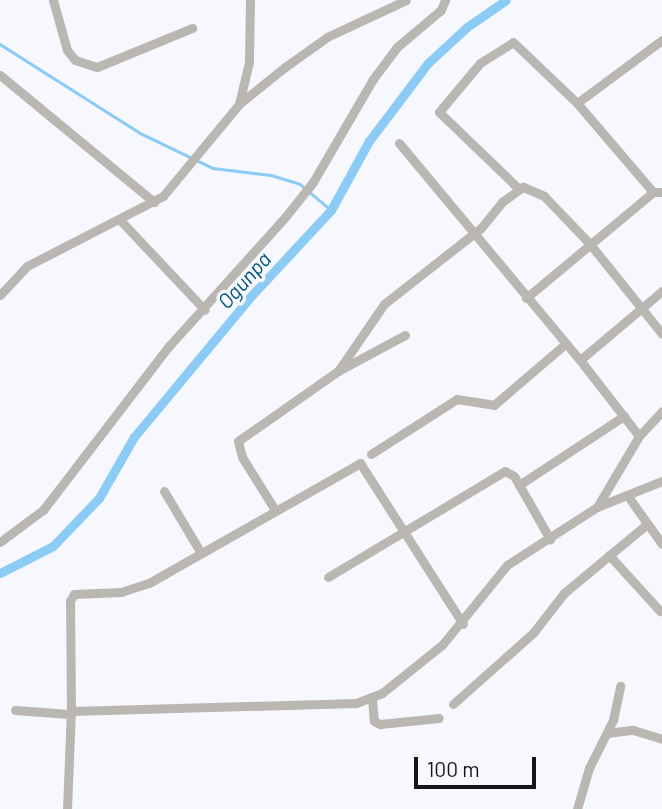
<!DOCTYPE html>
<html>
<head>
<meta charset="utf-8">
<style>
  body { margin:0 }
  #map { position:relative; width:662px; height:809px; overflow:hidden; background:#f6f8fe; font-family:Barlow,sans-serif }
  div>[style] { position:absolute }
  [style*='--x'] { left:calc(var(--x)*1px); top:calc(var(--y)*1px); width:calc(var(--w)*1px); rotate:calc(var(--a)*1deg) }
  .stream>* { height:2.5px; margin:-1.25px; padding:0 1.25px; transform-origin:1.25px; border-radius:1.25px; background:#8bcbf5 }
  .canal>* { height:9px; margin:-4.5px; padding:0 4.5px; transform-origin:4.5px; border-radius:4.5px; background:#8bcbf5 }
  .minor>* { height:9px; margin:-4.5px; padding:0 4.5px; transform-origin:4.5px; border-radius:4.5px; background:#bab7b3 }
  span { translate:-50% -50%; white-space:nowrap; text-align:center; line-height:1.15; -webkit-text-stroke:7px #f6f8fe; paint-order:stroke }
  .water-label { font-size:21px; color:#00547c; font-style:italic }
  .scale { position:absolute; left:414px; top:757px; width:122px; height:32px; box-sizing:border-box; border:4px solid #151619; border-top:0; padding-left:9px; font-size:21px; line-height:24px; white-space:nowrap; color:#151619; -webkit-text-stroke:5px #f6f8fe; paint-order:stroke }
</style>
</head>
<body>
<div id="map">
  <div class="stream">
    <div style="--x:0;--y:44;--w:168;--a:32.4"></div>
    <div style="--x:142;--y:134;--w:79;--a:25.6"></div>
    <div style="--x:213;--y:168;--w:58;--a:6.9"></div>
    <div style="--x:271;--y:175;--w:30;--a:17"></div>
    <div style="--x:300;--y:184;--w:40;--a:40"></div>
  </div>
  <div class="canal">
    <div style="--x:0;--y:573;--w:59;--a:-27"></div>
    <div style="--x:53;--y:546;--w:66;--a:-46.2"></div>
    <div style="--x:99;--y:498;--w:70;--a:-60.2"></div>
    <div style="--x:134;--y:437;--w:185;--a:-50.3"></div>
    <div style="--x:252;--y:295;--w:116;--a:-47.1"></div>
    <div style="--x:331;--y:210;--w:79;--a:-61.2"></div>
    <div style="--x:369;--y:141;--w:98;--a:-52.9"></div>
    <div style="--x:428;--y:63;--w:53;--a:-42.7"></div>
    <div style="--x:467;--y:27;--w:47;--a:-34.7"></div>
  </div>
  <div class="minor">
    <div style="--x:53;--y:0;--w:52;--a:74.4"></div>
    <div style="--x:67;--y:50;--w:13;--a:51"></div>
    <div style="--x:75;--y:60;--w:23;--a:18"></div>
    <div style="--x:97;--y:67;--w:103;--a:-22.3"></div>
    <div style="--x:0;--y:75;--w:200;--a:39.5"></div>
    <div style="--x:577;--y:103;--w:106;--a:-36.5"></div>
    <div style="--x:239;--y:104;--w:43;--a:-76.6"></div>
    <div style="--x:249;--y:62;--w:62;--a:-89.1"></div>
    <div style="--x:399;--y:143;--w:283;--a:50.2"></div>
    <div style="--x:519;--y:189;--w:111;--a:-136.1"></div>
    <div style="--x:439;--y:112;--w:64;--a:-50.1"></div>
    <div style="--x:480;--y:63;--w:39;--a:-32"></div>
    <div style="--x:513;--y:42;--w:88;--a:43.6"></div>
    <div style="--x:577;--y:103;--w:117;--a:49.5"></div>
    <div style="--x:653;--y:192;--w:9;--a:0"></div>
    <div style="--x:121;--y:221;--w:122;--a:46.7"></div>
    <div style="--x:0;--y:295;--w:40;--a:-47"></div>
    <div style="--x:27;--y:266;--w:153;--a:-27.2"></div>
    <div style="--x:163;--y:196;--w:119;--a:-50.4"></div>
    <div style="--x:239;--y:104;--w:59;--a:-38.8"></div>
    <div style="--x:285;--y:67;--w:52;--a:-35.5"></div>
    <div style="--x:327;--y:37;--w:87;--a:-25.1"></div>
    <div style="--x:526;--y:298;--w:165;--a:-39.8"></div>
    <div style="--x:338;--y:371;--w:81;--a:-55.5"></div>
    <div style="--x:384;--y:304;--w:123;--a:-38.1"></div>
    <div style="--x:481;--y:228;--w:33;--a:-51"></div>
    <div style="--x:502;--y:202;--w:26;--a:-36"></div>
    <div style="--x:523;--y:187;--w:23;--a:23"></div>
    <div style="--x:544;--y:196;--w:66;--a:46.2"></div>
    <div style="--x:590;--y:244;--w:115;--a:51.3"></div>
    <div style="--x:639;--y:436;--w:34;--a:-47"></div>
    <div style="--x:371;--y:454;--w:102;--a:-32.6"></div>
    <div style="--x:457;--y:399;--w:37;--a:9"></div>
    <div style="--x:494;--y:405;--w:92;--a:-40.6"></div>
    <div style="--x:519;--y:485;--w:126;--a:-33.3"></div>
    <div style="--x:164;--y:491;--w:72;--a:59.2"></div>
    <div style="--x:627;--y:495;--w:60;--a:54.5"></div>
    <div style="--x:597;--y:507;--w:70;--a:-21.8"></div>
    <div style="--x:275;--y:510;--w:62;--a:-121.9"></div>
    <div style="--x:242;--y:457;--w:16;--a:-104"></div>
    <div style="--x:238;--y:441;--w:122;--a:-35"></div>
    <div style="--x:338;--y:371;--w:76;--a:-28.2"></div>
    <div style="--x:0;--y:542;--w:54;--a:-36.7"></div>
    <div style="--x:43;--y:510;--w:207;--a:-52.5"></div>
    <div style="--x:169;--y:346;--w:175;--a:-48"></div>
    <div style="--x:286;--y:216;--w:43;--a:-51.5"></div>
    <div style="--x:313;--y:182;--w:119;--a:-59.8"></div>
    <div style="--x:373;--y:79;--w:40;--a:-53"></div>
    <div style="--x:397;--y:47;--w:57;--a:-40.1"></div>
    <div style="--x:441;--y:10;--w:11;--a:-68"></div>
    <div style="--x:609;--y:555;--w:76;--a:47.7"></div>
    <div style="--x:328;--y:577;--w:206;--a:-30.9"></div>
    <div style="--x:505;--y:471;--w:10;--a:29"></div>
    <div style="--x:514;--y:476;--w:73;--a:60.3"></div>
    <div style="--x:372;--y:699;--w:22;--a:85"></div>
    <div style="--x:374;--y:721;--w:7;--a:27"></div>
    <div style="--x:380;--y:724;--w:59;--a:-5.8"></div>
    <div style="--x:453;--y:704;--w:107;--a:-41.6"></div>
    <div style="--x:533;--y:633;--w:51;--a:-52.2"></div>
    <div style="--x:564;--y:593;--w:108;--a:-39.7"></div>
    <div style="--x:15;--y:710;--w:54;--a:4.2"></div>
    <div style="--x:71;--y:711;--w:110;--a:-90.5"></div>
    <div style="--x:70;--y:601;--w:8;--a:-60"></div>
    <div style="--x:74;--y:594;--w:47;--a:-2.4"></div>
    <div style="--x:121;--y:592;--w:29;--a:-18"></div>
    <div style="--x:149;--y:583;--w:243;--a:-29.6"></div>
    <div style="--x:360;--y:463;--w:191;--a:57.4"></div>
    <div style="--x:607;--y:733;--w:26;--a:-7"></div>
    <div style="--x:633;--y:730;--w:30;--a:17"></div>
    <div style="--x:67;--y:809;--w:98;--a:-87.7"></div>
    <div style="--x:71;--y:711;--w:285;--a:-1.6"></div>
    <div style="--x:356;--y:703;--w:28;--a:-21"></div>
    <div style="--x:382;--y:693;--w:77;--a:-38.7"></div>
    <div style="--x:442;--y:645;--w:103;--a:-50.9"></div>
    <div style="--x:507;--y:565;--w:107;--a:-32.8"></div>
    <div style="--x:597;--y:507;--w:82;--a:-59.4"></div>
    <div style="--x:639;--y:436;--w:96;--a:-127.8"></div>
    <div style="--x:580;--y:360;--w:107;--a:-40.1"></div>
    <div style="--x:577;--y:809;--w:43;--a:-73.7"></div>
    <div style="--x:589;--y:768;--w:54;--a:-63.4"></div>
    <div style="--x:613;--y:720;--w:35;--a:-78"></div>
  </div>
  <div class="water-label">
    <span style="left:244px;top:280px;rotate:-48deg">Ogunpa</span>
  </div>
  <div class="scale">100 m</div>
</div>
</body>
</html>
